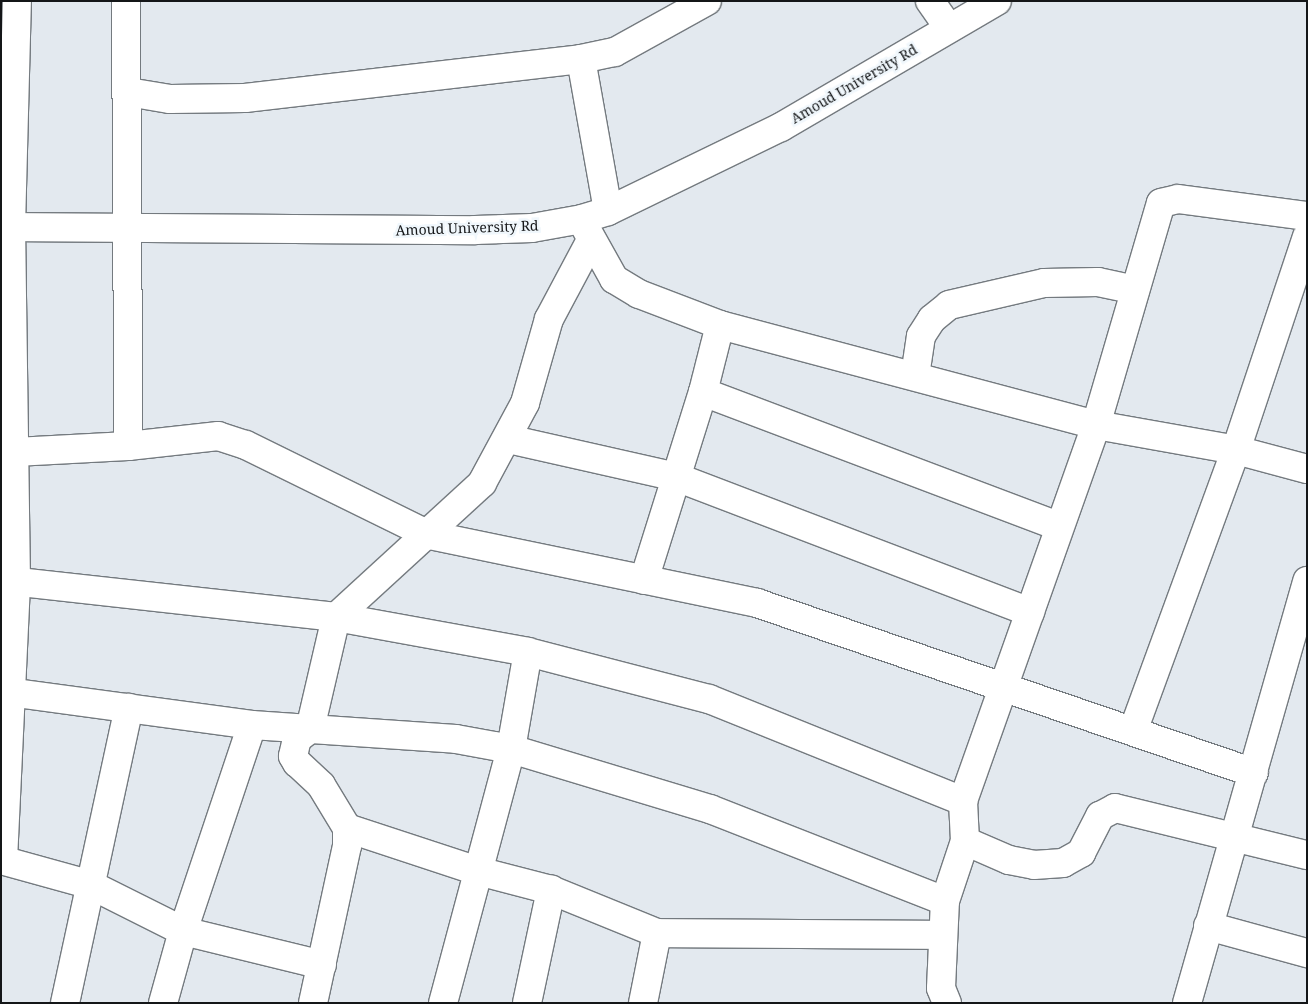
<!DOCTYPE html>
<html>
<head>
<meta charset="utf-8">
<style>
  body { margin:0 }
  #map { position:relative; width:1308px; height:1004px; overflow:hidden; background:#e3e9ef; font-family:"Noto Serif",serif }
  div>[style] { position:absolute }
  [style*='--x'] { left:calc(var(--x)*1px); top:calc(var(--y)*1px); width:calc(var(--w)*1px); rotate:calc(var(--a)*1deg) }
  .roads { filter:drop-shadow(1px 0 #747a7f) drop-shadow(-1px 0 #747a7f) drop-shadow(0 1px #747a7f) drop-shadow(0 -1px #747a7f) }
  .minor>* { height:28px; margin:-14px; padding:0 14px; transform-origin:14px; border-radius:14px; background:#fff }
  span { translate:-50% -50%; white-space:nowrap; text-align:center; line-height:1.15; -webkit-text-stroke:5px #f0f7fc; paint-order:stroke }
  .street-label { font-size:14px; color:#141618 }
  .frame { position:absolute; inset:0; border:2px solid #141618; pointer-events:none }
</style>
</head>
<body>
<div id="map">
  <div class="roads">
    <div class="minor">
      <div style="--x:126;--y:1;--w:445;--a:89.7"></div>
      <div style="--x:930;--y:1;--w:33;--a:55"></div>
      <div style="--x:581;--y:59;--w:154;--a:79.9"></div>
      <div style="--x:128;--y:92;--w:43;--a:9.5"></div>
      <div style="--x:170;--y:99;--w:75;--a:-0.8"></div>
      <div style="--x:245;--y:98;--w:338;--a:-6.6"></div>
      <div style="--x:581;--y:59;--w:35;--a:-12"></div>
      <div style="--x:615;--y:52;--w:105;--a:-29"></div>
      <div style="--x:584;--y:225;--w:62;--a:60.9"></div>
      <div style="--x:614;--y:279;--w:29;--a:31"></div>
      <div style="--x:639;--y:294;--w:87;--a:20.9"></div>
      <div style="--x:720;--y:325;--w:389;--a:14.9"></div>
      <div style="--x:1096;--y:425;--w:142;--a:10.1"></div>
      <div style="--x:1236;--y:450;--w:73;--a:15"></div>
      <div style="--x:1;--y:227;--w:474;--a:0.4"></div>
      <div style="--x:475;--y:230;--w:57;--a:-2"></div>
      <div style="--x:532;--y:228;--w:51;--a:-10.2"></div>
      <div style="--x:582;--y:219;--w:27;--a:-17"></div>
      <div style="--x:608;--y:211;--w:192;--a:-25.9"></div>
      <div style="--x:781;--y:127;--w:250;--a:-30.3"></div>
      <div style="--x:915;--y:376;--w:40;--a:-81.5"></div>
      <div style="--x:921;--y:336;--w:20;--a:-57"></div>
      <div style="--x:932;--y:319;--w:22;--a:-39"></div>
      <div style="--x:949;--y:305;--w:98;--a:-13"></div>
      <div style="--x:1044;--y:283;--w:54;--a:-1.1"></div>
      <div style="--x:1098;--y:282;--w:38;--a:12"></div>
      <div style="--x:703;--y:392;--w:379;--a:20.7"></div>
      <div style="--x:508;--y:439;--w:172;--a:12.7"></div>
      <div style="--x:676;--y:477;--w:379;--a:20.9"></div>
      <div style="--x:15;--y:452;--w:113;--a:-3"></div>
      <div style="--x:128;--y:446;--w:91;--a:-6.3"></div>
      <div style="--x:218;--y:436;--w:29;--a:18"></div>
      <div style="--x:246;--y:445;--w:204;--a:26.2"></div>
      <div style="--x:429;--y:535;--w:335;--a:11.7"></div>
      <div style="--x:757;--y:603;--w:525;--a:18.88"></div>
      <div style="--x:1;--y:580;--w:337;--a:6.3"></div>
      <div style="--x:336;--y:617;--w:195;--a:10.3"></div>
      <div style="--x:528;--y:652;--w:187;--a:14.6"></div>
      <div style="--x:709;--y:699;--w:274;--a:21.9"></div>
      <div style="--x:644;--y:580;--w:197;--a:-72.6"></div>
      <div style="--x:703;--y:392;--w:69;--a:-75.8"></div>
      <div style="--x:1;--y:691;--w:253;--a:7.7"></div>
      <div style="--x:252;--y:725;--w:204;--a:3.9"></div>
      <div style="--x:456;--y:739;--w:56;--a:10.3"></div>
      <div style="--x:511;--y:749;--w:208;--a:16.8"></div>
      <div style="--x:710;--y:809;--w:252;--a:21.4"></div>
      <div style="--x:1133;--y:731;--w:299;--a:-69.9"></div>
      <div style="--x:1236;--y:450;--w:225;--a:-71.6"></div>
      <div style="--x:347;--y:828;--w:138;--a:18.2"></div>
      <div style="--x:478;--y:871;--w:75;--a:14.6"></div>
      <div style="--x:551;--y:890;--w:114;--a:22.1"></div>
      <div style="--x:657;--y:933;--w:285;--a:0.4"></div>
      <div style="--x:965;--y:841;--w:48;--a:23.4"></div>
      <div style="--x:1009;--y:860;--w:25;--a:11"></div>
      <div style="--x:1034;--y:865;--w:29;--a:-4"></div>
      <div style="--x:1063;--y:863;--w:21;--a:-29"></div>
      <div style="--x:1081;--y:853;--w:42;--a:-62.8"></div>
      <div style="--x:1100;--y:816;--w:17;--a:-28"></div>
      <div style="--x:1115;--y:808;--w:198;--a:13.8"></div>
      <div style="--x:1;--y:860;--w:93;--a:15.5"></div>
      <div style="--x:91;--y:885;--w:103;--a:26.6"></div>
      <div style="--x:183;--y:931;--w:143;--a:13.7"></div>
      <div style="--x:3;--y:860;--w:278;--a:-87.3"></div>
      <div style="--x:16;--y:582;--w:355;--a:-90.8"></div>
      <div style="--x:11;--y:227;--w:226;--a:-88.5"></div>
      <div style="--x:1208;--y:926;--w:103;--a:15.3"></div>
      <div style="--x:65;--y:1003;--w:302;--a:-77.8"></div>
      <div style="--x:163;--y:1003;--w:75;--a:-74.5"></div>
      <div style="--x:183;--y:931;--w:217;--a:-71.5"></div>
      <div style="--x:313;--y:1003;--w:161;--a:-77.8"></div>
      <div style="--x:347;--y:846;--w:18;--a:-90"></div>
      <div style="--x:347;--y:828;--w:50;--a:-121.2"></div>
      <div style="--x:321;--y:785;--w:33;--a:-137"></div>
      <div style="--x:297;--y:763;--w:8;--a:-120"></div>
      <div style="--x:293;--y:756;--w:17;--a:-77"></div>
      <div style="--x:297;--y:739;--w:16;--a:-38"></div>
      <div style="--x:310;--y:729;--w:115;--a:-76.9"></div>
      <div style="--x:336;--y:617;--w:198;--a:-42.5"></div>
      <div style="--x:482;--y:483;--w:91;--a:-61.7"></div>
      <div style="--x:525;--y:403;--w:87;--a:-74.1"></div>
      <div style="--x:549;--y:319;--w:89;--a:-62"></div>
      <div style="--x:443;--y:1003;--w:263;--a:-75"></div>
      <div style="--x:511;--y:749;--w:98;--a:-80.1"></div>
      <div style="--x:527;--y:1003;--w:116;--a:-78"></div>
      <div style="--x:643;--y:1003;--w:71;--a:-78.7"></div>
      <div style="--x:947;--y:1003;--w:16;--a:-112"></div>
      <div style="--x:941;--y:988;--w:87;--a:-87.4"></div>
      <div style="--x:945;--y:901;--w:63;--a:-71.6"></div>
      <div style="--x:965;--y:841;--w:40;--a:-92.9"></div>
      <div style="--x:963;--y:801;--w:399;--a:-70.5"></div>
      <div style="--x:1096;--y:425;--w:231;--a:-73.7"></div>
      <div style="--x:1161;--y:203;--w:17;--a:-13"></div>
      <div style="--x:1178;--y:199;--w:130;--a:7.5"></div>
      <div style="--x:1187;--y:1003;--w:439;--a:-74.1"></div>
    </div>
  </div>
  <div class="street-label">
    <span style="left:854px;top:84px;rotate:-30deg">Amoud University Rd</span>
    <span style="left:467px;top:228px;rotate:-2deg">Amoud University Rd</span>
  </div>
  <div class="frame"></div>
</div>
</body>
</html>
